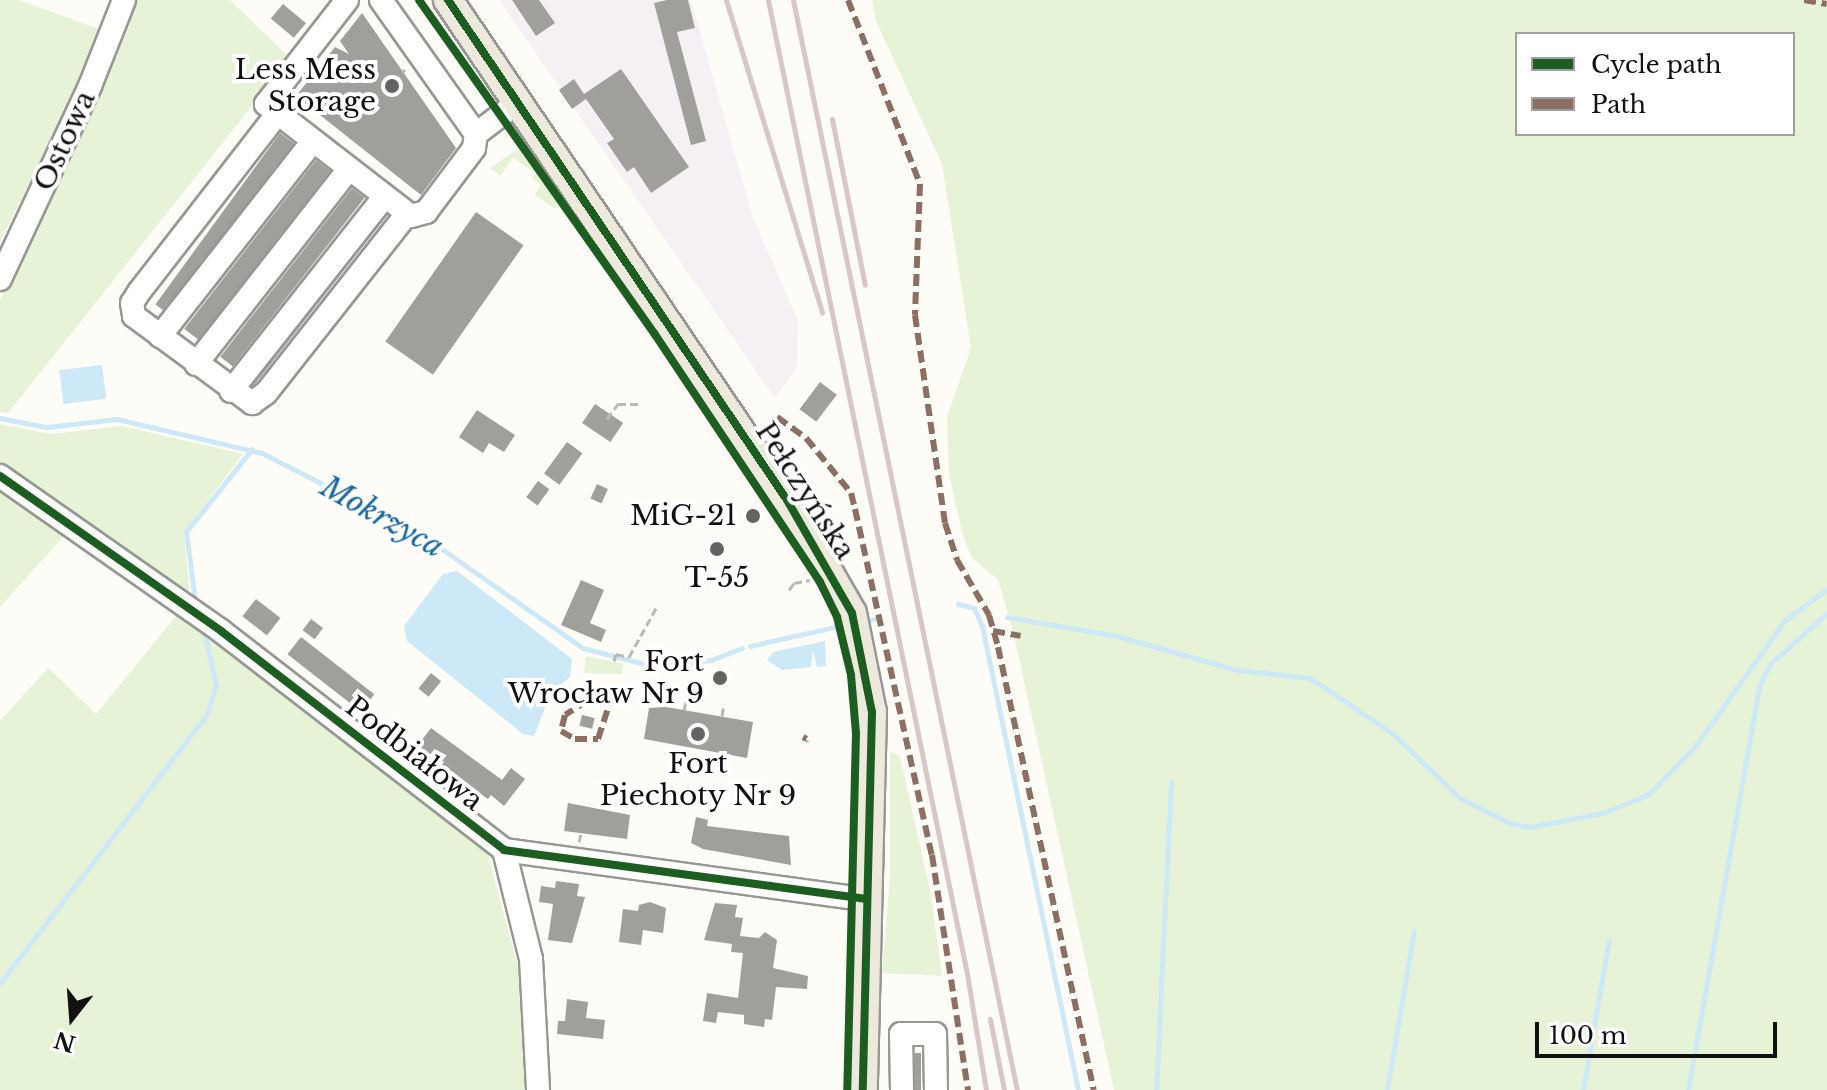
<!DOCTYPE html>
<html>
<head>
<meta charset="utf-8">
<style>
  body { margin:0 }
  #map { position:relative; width:1827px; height:1090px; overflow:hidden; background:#fdfcf7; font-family:"Libre Baskerville",serif }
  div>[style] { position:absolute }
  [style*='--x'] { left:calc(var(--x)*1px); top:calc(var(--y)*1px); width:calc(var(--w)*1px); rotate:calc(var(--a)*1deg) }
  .industrial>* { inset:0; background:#f5f0f3 }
  .green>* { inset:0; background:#e7f3d7 }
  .water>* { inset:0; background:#cde8f7; transform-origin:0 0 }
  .stream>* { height:5px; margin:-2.5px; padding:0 2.5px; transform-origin:2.5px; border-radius:2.5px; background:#cde8f7 }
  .building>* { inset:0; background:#a19f9c; transform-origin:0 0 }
  .path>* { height:3px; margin-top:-1.5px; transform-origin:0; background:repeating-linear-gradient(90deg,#b9b9b8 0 8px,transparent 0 12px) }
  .roads { filter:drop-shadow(2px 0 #979795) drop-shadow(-2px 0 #979795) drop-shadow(0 2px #979795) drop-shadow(0 -2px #979795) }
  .minor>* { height:22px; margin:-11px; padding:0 11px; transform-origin:11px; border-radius:11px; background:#fffffe }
  .major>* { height:28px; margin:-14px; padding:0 14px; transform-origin:14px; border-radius:14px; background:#ede9dc }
  .rail>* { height:5px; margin:-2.5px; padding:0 2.5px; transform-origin:2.5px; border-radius:2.5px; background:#d9c6c7 }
  .quiet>* { height:6px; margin-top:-3px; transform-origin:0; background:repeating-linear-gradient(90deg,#8d6e63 0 12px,transparent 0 18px) }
  .cycleway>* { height:8px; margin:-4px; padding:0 4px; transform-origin:4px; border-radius:4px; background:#1b5e20 }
  .dots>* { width:22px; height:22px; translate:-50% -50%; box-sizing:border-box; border:4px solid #fff; border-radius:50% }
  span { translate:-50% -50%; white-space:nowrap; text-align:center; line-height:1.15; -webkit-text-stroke:8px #fff; paint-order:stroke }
  .poi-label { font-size:28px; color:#111 }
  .right { translate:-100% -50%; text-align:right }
  .street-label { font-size:28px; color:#111 }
  .water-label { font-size:30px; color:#1768a6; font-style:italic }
  .legend { position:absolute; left:1515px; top:32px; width:280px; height:104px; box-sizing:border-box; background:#fff; border:2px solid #a0a0a0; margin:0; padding:10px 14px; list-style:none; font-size:24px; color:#111 }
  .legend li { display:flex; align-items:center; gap:16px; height:40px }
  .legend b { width:40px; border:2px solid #a0a0a0 }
  .north { position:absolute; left:32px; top:978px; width:80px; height:80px; -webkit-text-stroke:6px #fff; paint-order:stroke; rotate:197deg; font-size:22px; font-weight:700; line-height:32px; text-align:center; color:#111 }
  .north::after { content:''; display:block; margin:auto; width:28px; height:36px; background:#111; clip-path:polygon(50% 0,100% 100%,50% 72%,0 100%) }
  .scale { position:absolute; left:1535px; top:1022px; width:242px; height:36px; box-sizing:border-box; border:4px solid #111; border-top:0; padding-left:10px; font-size:24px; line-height:28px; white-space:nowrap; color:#111; -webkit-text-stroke:6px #fff; paint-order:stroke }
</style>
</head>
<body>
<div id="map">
  <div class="industrial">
    <div style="clip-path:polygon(499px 0,691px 0,752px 215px,798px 321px,797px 367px,775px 398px)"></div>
  </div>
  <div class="green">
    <div style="clip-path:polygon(0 0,19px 0,99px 29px,94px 52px,0 242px)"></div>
    <div style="clip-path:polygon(132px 0,230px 0,290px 58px,8px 413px,0 412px,0 300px)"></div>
    <div style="clip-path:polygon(evenodd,872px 0,1827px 0,1827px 1090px,1114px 1090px,1013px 631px,998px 580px,972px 558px,963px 536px,949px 474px,947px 417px,971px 348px,942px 164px,876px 21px,872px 0,1517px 34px,1793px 34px,1793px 134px,1517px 134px,1517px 34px)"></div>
    <div style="clip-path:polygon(518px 149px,558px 204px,555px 209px,535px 195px,541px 185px,532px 178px,535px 173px,513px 158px,500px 176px,490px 168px)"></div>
    <div style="clip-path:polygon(0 424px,50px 434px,122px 426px,243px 454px,184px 533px,190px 598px,0 465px)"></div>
    <div style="clip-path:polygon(0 484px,69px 530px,0 607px)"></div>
    <div style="clip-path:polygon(181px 610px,487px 851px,524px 990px,529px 1090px,0 1090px,0 721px,48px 668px,96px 714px)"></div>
    <div style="clip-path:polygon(586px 656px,623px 664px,622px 674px,584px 673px)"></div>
    <div style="clip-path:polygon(890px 751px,900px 756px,931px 895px,942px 976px,882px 973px,890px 877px)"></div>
  </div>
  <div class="water">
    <div style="left:102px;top:365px;width:34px;height:43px;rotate:83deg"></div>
    <div style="clip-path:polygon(457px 571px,572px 659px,570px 677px,551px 693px,534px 736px,523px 734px,407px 641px,404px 626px,443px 574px)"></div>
    <div style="clip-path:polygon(825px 641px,826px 666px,817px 667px,813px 650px,811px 667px,782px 670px,767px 660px,773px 652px)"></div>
  </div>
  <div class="stream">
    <div style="--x:0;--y:418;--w:47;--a:11.1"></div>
    <div style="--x:46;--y:427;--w:71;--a:-6.4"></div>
    <div style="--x:117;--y:419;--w:149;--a:13.2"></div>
    <div style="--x:262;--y:453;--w:180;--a:27.1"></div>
    <div style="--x:422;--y:535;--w:197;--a:35.1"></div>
    <div style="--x:583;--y:648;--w:75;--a:14.6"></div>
    <div style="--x:656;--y:667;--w:55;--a:-7.3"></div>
    <div style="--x:711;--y:660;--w:33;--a:-21"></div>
    <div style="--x:195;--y:600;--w:69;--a:-97.5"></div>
    <div style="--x:186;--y:532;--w:106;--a:-51.5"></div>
    <div style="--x:958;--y:604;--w:16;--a:14"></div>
    <div style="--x:974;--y:608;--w:20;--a:66"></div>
    <div style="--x:982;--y:626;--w:474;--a:78.3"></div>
    <div style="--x:1007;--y:617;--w:112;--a:9.8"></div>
    <div style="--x:1117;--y:636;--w:125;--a:15.8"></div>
    <div style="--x:1237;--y:670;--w:73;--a:6.3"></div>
    <div style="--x:1310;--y:678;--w:99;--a:33.9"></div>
    <div style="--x:1392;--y:733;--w:94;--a:43.7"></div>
    <div style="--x:1460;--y:798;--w:56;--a:26.6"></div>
    <div style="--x:1510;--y:823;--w:21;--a:11"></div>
    <div style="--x:1531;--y:827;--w:73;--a:-11"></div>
    <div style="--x:1603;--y:813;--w:50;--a:-22.4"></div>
    <div style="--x:1649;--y:794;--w:69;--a:-46.2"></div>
    <div style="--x:1697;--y:744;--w:151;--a:-54.7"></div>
    <div style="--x:1784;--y:621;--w:54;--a:-36.7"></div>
    <div style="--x:869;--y:620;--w:5;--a:-11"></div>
    <div style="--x:750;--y:646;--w:86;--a:-12.7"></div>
    <div style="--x:0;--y:983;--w:339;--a:-52.4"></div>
    <div style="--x:207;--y:714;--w:30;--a:-73"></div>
    <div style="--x:216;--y:685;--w:58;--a:-102.8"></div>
    <div style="--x:1156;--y:1090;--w:308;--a:-87.2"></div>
    <div style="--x:1387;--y:1090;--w:161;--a:-80.4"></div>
    <div style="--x:1583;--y:1090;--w:152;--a:-80.2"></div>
    <div style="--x:1688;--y:1090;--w:410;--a:-80"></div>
    <div style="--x:1759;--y:686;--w:25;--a:-63"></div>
    <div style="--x:1770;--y:664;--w:76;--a:-41.8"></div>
  </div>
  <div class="building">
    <div style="clip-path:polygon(512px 0,539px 0,555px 23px,536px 36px)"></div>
    <div style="clip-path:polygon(667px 0,688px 0,695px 28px,677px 32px,706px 141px,691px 145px,654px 3px)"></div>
    <div style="left:283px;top:4px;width:30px;height:19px;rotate:40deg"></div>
    <div style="clip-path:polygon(362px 13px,456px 148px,421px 195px,296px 96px,335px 47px,349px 54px,340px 41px)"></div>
    <div style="clip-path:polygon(621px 69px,689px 167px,651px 193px,634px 167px,627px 172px,607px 143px,614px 139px,586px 99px,572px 109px,559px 90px,574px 79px,584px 94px)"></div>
    <div style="left:280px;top:133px;width:17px;height:212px;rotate:36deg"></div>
    <div style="left:316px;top:160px;width:18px;height:214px;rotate:38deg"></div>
    <div style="left:352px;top:188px;width:16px;height:214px;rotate:38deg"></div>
    <div style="left:476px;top:212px;width:58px;height:158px;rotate:35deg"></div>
    <div style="clip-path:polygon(387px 215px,256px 383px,254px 384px)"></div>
    <div style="left:820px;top:382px;width:21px;height:34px;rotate:37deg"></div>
    <div style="left:595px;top:404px;width:34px;height:23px;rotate:34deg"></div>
    <div style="clip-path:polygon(477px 410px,515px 435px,504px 452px,489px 443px,483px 453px,459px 437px)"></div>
    <div style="left:567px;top:442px;width:19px;height:39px;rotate:36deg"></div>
    <div style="left:538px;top:481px;width:14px;height:20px;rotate:36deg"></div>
    <div style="left:597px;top:484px;width:12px;height:16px;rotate:24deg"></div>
    <div style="clip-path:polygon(581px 580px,604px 590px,590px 623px,606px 630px,601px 642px,561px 625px)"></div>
    <div style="left:256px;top:599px;width:31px;height:22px;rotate:38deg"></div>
    <div style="left:311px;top:619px;width:15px;height:14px;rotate:37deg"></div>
    <div style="left:301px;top:637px;width:93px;height:22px;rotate:38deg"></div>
    <div style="left:431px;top:673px;width:13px;height:20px;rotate:39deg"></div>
    <div style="clip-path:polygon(666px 707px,753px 722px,747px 758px,644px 739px,649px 708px)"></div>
    <div style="left:582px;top:715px;width:13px;height:11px;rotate:13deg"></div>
    <div style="clip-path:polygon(431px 728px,502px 780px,511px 768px,525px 779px,504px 806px,491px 795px,488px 799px,415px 749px)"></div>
    <div style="clip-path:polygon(568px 803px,630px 815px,627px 839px,564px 831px)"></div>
    <div style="clip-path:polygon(696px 817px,708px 820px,707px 826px,789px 836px,791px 865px,703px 849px,691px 843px)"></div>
    <div style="clip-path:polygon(556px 881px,579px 884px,577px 896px,585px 897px,572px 943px,548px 940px,553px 904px,539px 902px,541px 886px,555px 888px)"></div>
    <div style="clip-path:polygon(650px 902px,666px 908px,663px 933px,643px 930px,641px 945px,619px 942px,623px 909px,638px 911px,639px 905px)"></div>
    <div style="clip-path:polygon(715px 903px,737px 905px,735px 917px,743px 918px,740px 936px,759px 938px,765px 932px,777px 940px,773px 968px,808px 976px,807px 989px,776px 987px,772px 1020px,765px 1019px,764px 1027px,744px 1024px,744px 1015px,718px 1012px,716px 1023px,703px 1021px,707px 993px,738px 998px,743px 953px,731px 952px,732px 944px,704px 940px)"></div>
    <div style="clip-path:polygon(567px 999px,588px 1002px,586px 1018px,605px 1020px,603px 1039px,557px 1034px,558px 1021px,565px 1021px)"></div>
    <div style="left:915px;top:1053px;width:6px;height:37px"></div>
  </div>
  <div class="path">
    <div style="--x:395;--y:82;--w:16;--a:-52"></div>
    <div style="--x:607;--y:419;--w:19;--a:-54"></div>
    <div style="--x:618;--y:404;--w:21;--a:0"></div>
    <div style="--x:789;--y:590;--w:9;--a:-54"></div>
    <div style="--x:794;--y:583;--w:16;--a:-11"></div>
    <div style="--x:614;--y:661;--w:7;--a:-74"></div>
    <div style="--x:616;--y:654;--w:13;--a:13"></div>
    <div style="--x:629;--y:657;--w:56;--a:-61.1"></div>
    <div style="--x:684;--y:710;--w:13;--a:-77"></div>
    <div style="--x:722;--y:716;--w:12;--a:-81"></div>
    <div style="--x:807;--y:739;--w:3;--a:90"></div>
    <div style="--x:579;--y:842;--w:12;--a:-76"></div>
  </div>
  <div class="roads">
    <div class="minor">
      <div style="--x:347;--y:0;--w:132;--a:127.9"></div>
      <div style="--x:266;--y:104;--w:183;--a:37.7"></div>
      <div style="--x:411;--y:216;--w:16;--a:-15"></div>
      <div style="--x:426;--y:212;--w:80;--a:-53.1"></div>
      <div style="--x:474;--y:148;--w:14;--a:-82"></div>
      <div style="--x:381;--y:0;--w:164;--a:54.7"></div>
      <div style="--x:476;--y:134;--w:51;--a:-37.1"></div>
      <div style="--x:278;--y:113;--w:227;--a:127.8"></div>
      <div style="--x:139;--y:292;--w:13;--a:122"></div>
      <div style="--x:132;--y:303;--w:13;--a:81"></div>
      <div style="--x:134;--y:316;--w:147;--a:36.4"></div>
      <div style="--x:252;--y:403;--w:17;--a:-36"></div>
      <div style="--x:266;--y:393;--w:226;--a:-51.8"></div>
      <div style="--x:0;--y:279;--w:213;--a:-65"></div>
      <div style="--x:90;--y:86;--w:92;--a:-68.4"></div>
      <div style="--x:160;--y:336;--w:248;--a:-51.9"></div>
      <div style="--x:196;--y:364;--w:248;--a:-51.9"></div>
      <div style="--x:231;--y:391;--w:247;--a:-51.7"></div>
      <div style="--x:0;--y:476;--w:270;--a:35"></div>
      <div style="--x:221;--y:631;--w:358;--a:37.7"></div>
      <div style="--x:504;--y:850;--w:368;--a:7.8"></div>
      <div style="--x:504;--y:850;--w:112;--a:76.1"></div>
      <div style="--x:531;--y:959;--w:131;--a:86.9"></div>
      <div style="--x:902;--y:1090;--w:56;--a:-91"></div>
      <div style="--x:901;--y:1034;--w:34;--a:0"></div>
      <div style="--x:935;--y:1034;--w:56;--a:89"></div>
    </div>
    <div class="major">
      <div style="--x:448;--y:0;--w:604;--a:55.86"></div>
      <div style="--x:787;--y:500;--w:130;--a:60.1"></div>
      <div style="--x:852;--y:613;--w:101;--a:78.6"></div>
      <div style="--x:872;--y:712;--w:378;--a:91.4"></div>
    </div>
  </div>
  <div class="rail">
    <div style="--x:726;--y:0;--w:327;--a:72.9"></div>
    <div style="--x:768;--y:0;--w:994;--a:78.45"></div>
    <div style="--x:967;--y:974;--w:118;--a:80.7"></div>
    <div style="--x:793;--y:0;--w:1113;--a:78.39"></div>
    <div style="--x:832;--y:119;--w:169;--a:78.8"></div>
    <div style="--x:990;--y:1019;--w:72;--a:78.8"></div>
  </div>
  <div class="quiet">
    <div style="--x:848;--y:0;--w:198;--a:68.6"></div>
    <div style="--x:920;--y:184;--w:131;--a:92.2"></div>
    <div style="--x:915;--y:315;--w:210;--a:81.8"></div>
    <div style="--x:945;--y:523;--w:39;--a:72"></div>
    <div style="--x:957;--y:560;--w:64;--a:59.8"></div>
    <div style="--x:989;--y:615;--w:33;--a:74"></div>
    <div style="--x:998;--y:647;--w:453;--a:77.8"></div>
    <div style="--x:1804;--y:0;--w:23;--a:10"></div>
    <div style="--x:777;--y:417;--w:36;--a:36"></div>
    <div style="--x:806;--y:438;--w:71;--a:50.7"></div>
    <div style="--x:851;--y:493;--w:16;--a:76"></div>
    <div style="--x:855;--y:509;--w:354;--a:77.5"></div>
    <div style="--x:932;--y:855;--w:238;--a:81.3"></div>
    <div style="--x:993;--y:631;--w:28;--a:10"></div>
    <div style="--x:588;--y:700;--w:27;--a:147"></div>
    <div style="--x:565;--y:715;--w:16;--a:104"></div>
    <div style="--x:561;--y:731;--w:16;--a:30"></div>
    <div style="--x:575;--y:739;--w:23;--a:0"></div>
    <div style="--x:598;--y:739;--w:40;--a:-72"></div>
    <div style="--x:803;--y:737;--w:4;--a:27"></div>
  </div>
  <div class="cycleway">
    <div style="--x:419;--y:0;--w:408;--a:54.8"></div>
    <div style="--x:654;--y:333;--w:299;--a:56.3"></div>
    <div style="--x:820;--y:582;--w:39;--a:64"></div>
    <div style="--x:837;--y:617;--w:60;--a:76.4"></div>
    <div style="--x:851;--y:675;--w:58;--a:85.1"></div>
    <div style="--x:856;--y:733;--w:357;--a:91.4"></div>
    <div style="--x:448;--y:0;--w:604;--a:55.86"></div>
    <div style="--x:787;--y:500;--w:130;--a:60.1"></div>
    <div style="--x:852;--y:613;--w:101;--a:78.6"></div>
    <div style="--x:872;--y:712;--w:378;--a:91.4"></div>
    <div style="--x:0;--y:476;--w:270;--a:35"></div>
    <div style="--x:221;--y:631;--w:358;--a:37.7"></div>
    <div style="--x:504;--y:850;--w:364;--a:7.7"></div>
  </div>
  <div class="dots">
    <div style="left:392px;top:86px;background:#646362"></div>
    <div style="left:753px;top:516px;background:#646362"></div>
    <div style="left:717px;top:549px;background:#646362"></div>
    <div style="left:720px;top:678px;background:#646362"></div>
    <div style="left:698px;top:734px;background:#646362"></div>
  </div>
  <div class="poi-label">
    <span class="right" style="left:376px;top:86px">Less Mess<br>Storage</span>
    <span class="right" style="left:737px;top:516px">MiG-21</span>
    <span style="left:717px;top:578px">T-55</span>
    <span class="right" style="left:704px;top:678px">Fort<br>Wrocław Nr 9</span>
    <span style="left:698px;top:780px">Fort<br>Piechoty Nr 9</span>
  </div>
  <div class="street-label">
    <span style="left:65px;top:141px;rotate:-65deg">Ostowa</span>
    <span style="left:805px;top:491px;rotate:57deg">Pełczyńska</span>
    <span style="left:414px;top:754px;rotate:38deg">Podbiałowa</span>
  </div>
  <div class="water-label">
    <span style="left:382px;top:517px;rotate:29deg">Mokrzyca</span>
  </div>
  <ul class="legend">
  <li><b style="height:10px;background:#1b5e20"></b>Cycle path</li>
  <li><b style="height:10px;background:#8d6e63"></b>Path</li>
  </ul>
  <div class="north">N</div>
  <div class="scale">100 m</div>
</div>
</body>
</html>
